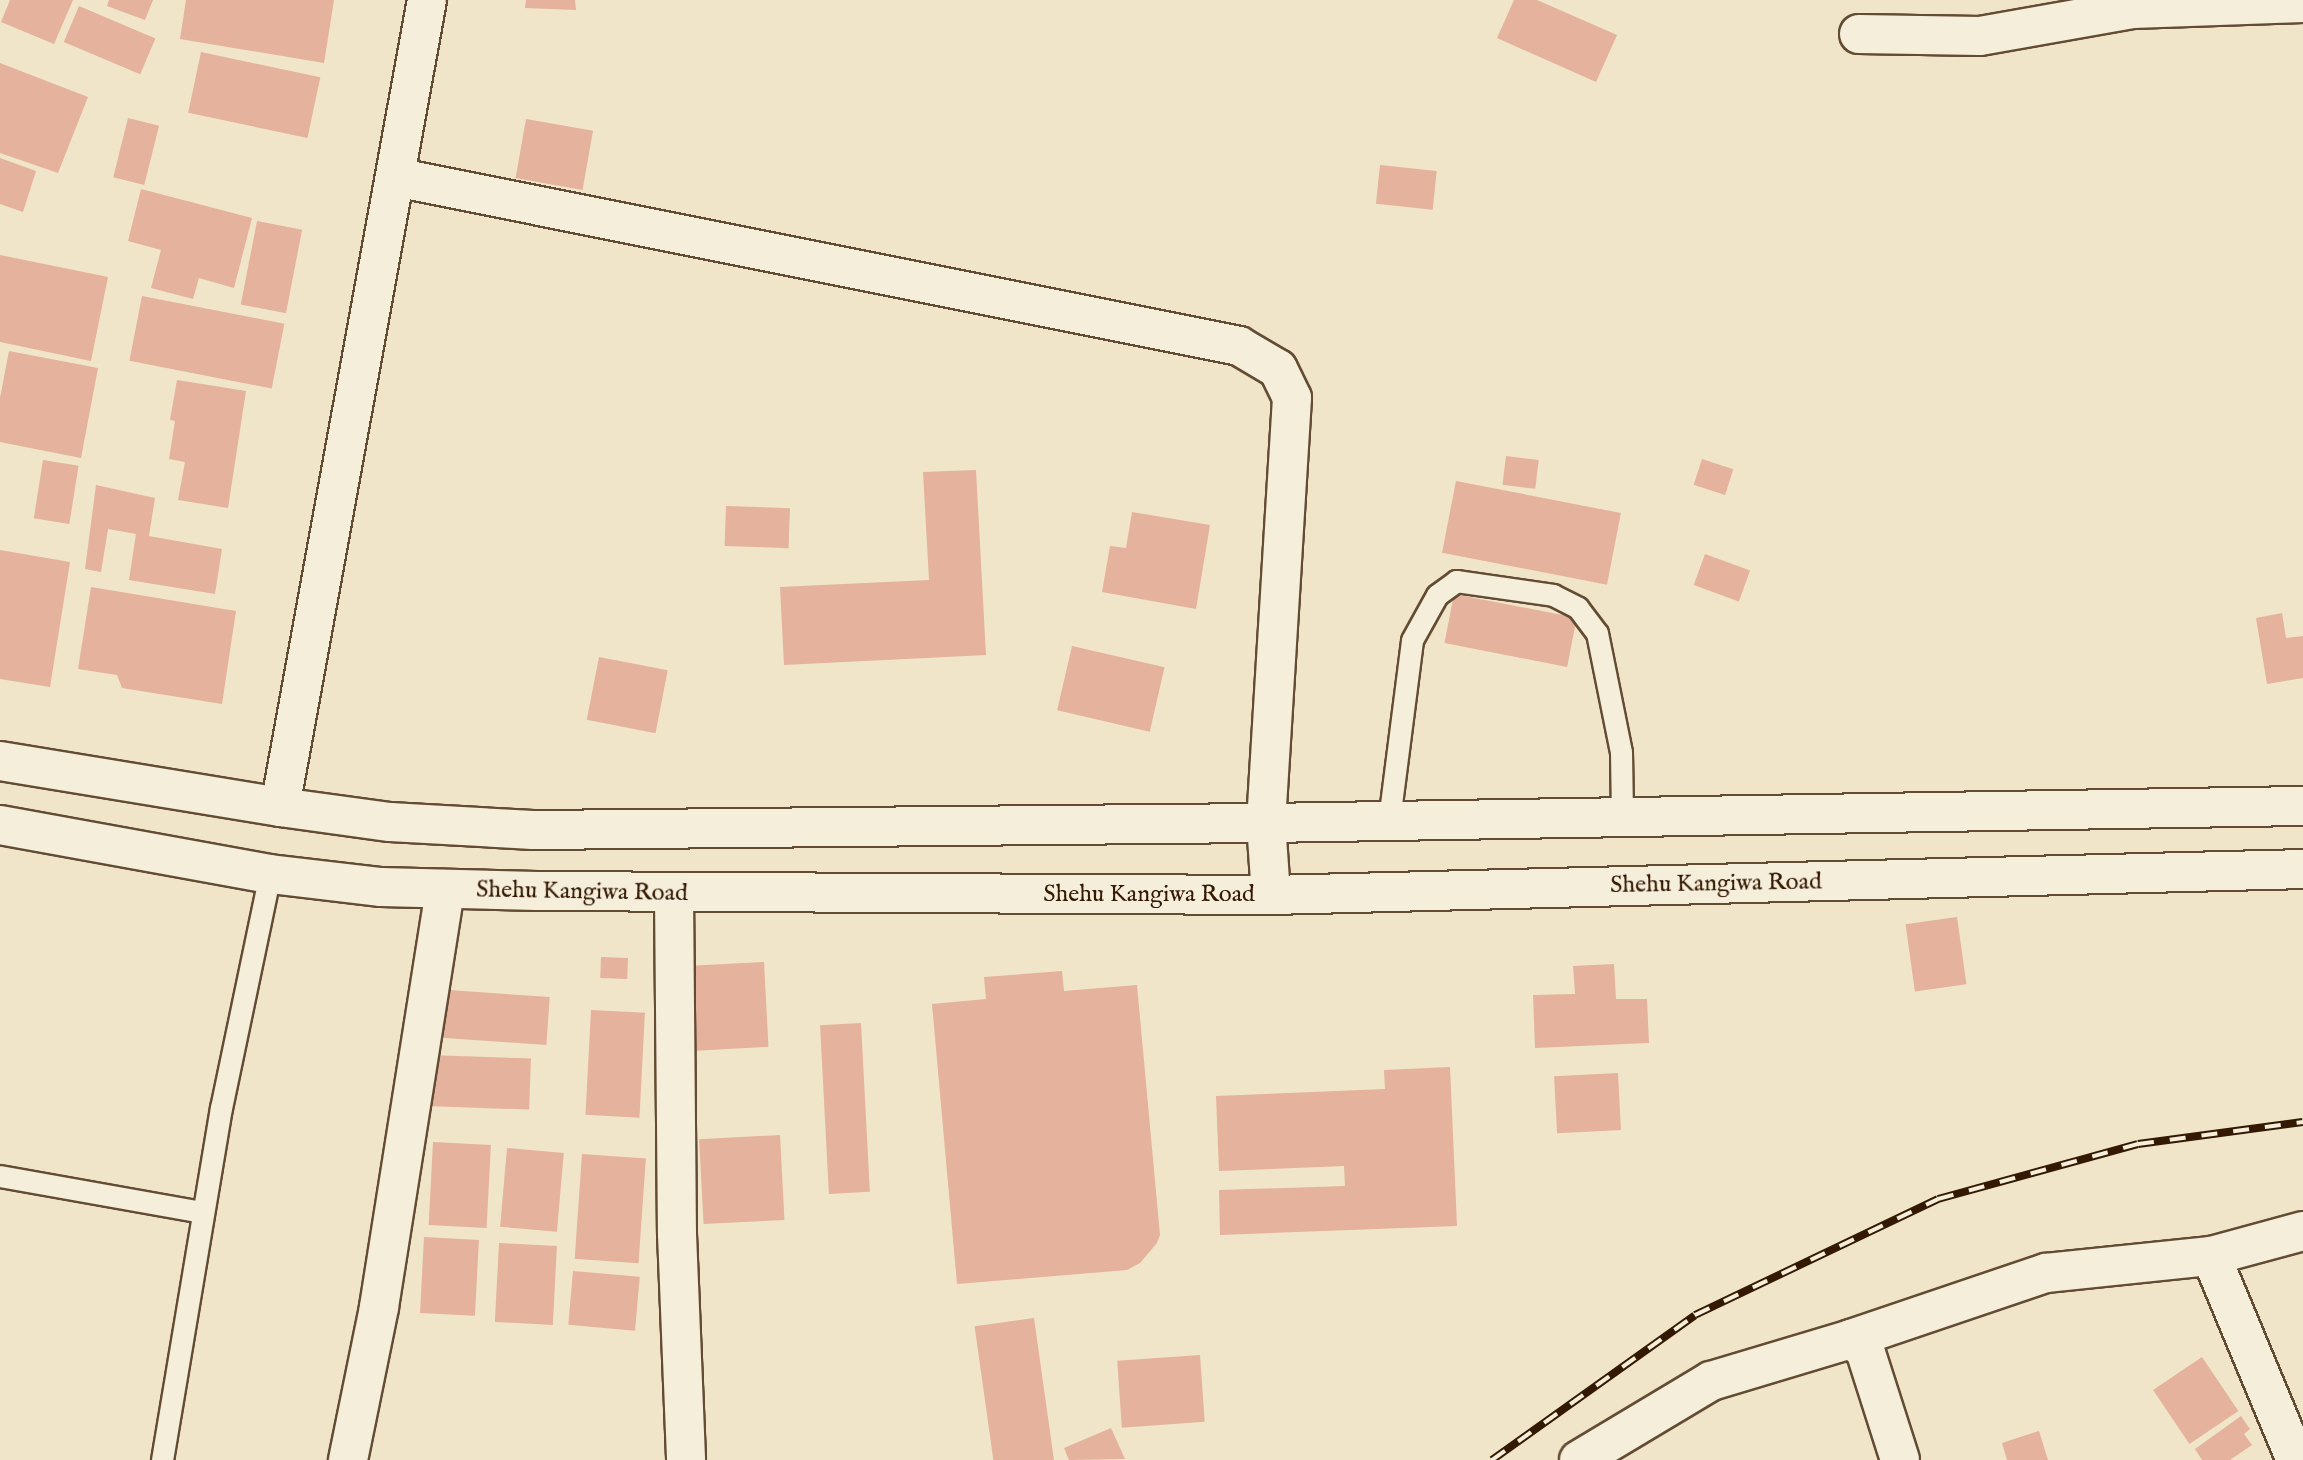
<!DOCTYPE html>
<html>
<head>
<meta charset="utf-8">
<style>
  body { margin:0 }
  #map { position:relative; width:2303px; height:1460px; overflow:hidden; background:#f0e5c8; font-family:"IM FELL English",serif }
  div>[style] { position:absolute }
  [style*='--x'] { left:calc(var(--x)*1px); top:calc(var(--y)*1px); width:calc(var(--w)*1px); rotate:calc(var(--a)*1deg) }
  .building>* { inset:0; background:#e4b29d; transform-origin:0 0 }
  .roads { filter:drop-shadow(2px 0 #634c34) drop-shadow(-2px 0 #634c34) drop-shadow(0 2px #634c34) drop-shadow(0 -2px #634c34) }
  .lane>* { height:21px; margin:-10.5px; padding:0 10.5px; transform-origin:10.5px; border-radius:10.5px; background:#f5eedb }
  .street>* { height:38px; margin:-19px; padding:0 19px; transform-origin:19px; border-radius:19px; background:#f5eedb }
  .secondary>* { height:38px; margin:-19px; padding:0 19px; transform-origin:19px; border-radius:19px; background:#f5eedb }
  .rail>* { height:8px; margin-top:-4px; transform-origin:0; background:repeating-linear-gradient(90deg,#f5eedb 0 16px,#341902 0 32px); box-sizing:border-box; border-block:2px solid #341902 }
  span { translate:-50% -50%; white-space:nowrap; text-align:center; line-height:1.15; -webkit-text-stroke:5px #f5eedb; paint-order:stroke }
  .street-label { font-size:24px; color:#341902 }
</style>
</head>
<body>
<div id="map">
  <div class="building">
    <div style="clip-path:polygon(10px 0,73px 0,54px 44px,1px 22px)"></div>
    <div style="clip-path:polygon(109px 0,153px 0,145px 20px,107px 6px)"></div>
    <div style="clip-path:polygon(186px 0,334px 0,324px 63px,180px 39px)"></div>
    <div style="clip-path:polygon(526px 0,575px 0,576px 10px,525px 8px)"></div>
    <div style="clip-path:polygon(1514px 0,1537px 0,1617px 35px,1596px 82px,1497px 38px)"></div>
    <div style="left:79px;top:6px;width:83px;height:39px;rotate:23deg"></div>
    <div style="left:201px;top:52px;width:122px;height:62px;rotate:12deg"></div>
    <div style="clip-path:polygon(0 63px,88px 97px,58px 173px,0 153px)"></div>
    <div style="left:128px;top:118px;width:32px;height:61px;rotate:14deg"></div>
    <div style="left:526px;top:119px;width:68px;height:60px;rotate:10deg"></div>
    <div style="clip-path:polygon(0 158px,36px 171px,23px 212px,0 204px)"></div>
    <div style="left:1380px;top:165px;width:57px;height:39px;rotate:6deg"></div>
    <div style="clip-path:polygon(141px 189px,252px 218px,234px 288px,199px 278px,193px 299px,151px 288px,161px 250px,128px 241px)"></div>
    <div style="left:257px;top:221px;width:46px;height:85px;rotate:11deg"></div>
    <div style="clip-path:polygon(0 255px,108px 277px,91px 361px,0 342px)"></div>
    <div style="left:142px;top:296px;width:145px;height:66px;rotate:11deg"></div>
    <div style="clip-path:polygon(9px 351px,98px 368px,81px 458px,0 442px,0 398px)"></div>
    <div style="clip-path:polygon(177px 380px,246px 391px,228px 508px,178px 500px,185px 462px,169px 459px,175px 421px,170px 420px)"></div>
    <div style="left:1506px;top:456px;width:33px;height:29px;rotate:7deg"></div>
    <div style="left:1702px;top:459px;width:33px;height:27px;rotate:18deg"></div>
    <div style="left:43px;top:460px;width:36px;height:59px;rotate:9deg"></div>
    <div style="clip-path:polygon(976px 470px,986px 655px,784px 665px,780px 587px,929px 580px,923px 472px)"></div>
    <div style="left:1456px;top:481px;width:168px;height:73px;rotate:11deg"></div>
    <div style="clip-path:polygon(96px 485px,155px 498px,149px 536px,222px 549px,215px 594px,129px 580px,136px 534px,108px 529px,101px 572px,85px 569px)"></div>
    <div style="left:726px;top:506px;width:64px;height:40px;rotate:2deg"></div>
    <div style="clip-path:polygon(1132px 512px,1210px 525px,1196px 609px,1102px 592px,1110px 546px,1126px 548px)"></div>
    <div style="clip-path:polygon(0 550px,70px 562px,50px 687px,0 679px)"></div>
    <div style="left:1705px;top:554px;width:48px;height:33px;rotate:20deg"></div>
    <div style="clip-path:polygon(91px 587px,236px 611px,222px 704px,122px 688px,117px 675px,78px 669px)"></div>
    <div style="left:1454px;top:594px;width:125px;height:50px;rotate:11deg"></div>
    <div style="clip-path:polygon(2282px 613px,2286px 638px,2303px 636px,2303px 678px,2267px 684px,2256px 618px)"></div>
    <div style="left:1072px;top:646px;width:95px;height:66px;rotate:13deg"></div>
    <div style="left:599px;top:657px;width:70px;height:64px;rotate:11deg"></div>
    <div style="left:1957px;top:917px;width:68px;height:52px;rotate:82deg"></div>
    <div style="left:601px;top:957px;width:27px;height:21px;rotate:2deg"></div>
    <div style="left:764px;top:962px;width:85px;height:73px;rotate:87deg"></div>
    <div style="clip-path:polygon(1614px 964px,1616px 999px,1647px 999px,1649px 1043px,1535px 1048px,1533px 995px,1575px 994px,1573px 966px)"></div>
    <div style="clip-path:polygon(1062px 971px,1064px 991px,1137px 985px,1160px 1235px,1157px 1243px,1140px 1263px,1127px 1270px,957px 1284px,932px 1004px,986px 999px,984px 977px)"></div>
    <div style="left:434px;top:989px;width:116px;height:48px;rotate:4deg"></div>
    <div style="left:591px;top:1010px;width:54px;height:105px;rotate:3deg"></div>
    <div style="left:861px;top:1023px;width:169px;height:41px;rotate:87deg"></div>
    <div style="left:428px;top:1055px;width:103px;height:51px;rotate:2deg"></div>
    <div style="clip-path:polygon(1450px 1067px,1457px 1226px,1220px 1235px,1219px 1190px,1345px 1186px,1344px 1166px,1219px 1171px,1216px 1096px,1385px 1089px,1384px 1070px)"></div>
    <div style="left:1618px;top:1073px;width:57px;height:64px;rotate:87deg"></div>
    <div style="left:780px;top:1135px;width:85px;height:81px;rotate:87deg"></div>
    <div style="left:433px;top:1142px;width:58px;height:83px;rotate:3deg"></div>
    <div style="left:507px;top:1148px;width:57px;height:79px;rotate:5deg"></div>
    <div style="left:582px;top:1154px;width:64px;height:105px;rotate:4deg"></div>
    <div style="left:424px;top:1237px;width:55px;height:76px;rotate:3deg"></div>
    <div style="left:499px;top:1243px;width:58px;height:79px;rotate:3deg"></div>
    <div style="left:573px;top:1271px;width:67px;height:54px;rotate:5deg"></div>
    <div style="left:1034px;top:1318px;width:144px;height:60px;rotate:82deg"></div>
    <div style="left:1200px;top:1355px;width:67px;height:83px;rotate:86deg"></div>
    <div style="left:2202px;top:1357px;width:65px;height:59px;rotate:56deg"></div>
    <div style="clip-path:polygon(2241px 1416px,2250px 1429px,2244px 1434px,2252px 1445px,2230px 1460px,2202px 1460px,2195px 1449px)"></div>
    <div style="clip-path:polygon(1111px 1428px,1125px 1459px,1069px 1460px,1064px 1448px)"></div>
    <div style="clip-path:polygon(2039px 1431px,2048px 1460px,2007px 1460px,2002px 1443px)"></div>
  </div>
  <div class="roads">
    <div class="lane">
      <div style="--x:1389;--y:820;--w:181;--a:-82.7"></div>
      <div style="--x:1412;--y:640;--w:51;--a:-60.9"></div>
      <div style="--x:1437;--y:595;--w:24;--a:-36"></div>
      <div style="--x:1456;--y:581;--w:98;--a:8.2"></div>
      <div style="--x:1553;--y:595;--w:28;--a:27"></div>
      <div style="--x:1578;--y:608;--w:31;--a:53"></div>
      <div style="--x:1597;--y:633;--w:121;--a:78.6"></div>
      <div style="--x:1621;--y:752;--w:65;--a:89.1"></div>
      <div style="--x:0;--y:1176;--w:206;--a:10.1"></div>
      <div style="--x:162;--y:1460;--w:357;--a:-80.5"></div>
      <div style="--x:221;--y:1108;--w:239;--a:-78.2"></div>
    </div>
    <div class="street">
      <div style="--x:1859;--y:34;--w:121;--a:0.9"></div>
      <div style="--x:1980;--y:36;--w:155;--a:-10"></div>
      <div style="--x:2133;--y:9;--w:170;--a:-2"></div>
      <div style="--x:395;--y:177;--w:861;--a:11.32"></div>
      <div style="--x:1239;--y:346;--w:45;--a:30.5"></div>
      <div style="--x:1278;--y:369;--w:32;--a:64"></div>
      <div style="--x:1292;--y:398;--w:426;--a:93.5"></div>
      <div style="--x:1266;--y:823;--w:72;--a:86"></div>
      <div style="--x:280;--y:807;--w:820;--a:-79.68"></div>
      <div style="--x:674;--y:893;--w:341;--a:89.5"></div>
      <div style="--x:677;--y:1234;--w:226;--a:87.7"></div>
      <div style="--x:2211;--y:1256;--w:221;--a:67.4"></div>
      <div style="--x:1851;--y:1339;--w:18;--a:38"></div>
      <div style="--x:1865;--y:1350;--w:115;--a:72.3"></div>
      <div style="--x:348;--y:1460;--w:156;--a:-78.5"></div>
      <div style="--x:379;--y:1307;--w:423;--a:-81"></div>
      <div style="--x:1579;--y:1460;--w:154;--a:-30.9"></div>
      <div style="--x:1711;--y:1381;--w:146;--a:-16.7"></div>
      <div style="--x:1851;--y:1339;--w:206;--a:-18.7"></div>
      <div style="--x:2046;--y:1273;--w:166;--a:-5.9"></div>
      <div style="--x:2211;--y:1256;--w:95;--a:-15.2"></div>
    </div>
    <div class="secondary">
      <div style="--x:0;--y:761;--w:284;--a:9.3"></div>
      <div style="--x:280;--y:807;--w:111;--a:7.8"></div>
      <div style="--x:390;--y:822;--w:143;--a:3.2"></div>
      <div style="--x:533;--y:830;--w:733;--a:-0.55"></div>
      <div style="--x:1266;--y:823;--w:1037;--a:-0.94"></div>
      <div style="--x:0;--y:825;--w:274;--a:10.3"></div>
      <div style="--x:270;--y:874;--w:112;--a:6.7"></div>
      <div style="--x:381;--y:887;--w:156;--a:1.5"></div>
      <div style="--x:537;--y:891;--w:734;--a:0.31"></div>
      <div style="--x:1271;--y:895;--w:1032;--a:-1.44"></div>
    </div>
  </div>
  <div class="rail">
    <div style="--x:1492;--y:1460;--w:249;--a:-35.5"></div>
    <div style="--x:1695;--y:1315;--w:269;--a:-25.5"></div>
    <div style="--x:1938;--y:1199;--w:207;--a:-15.4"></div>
    <div style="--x:2138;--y:1144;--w:166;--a:-7.6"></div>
  </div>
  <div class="street-label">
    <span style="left:1716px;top:884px;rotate:-1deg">Shehu Kangiwa Road</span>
    <span style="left:582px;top:892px;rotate:1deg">Shehu Kangiwa Road</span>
    <span style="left:1149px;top:895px">Shehu Kangiwa Road</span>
  </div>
</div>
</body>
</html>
